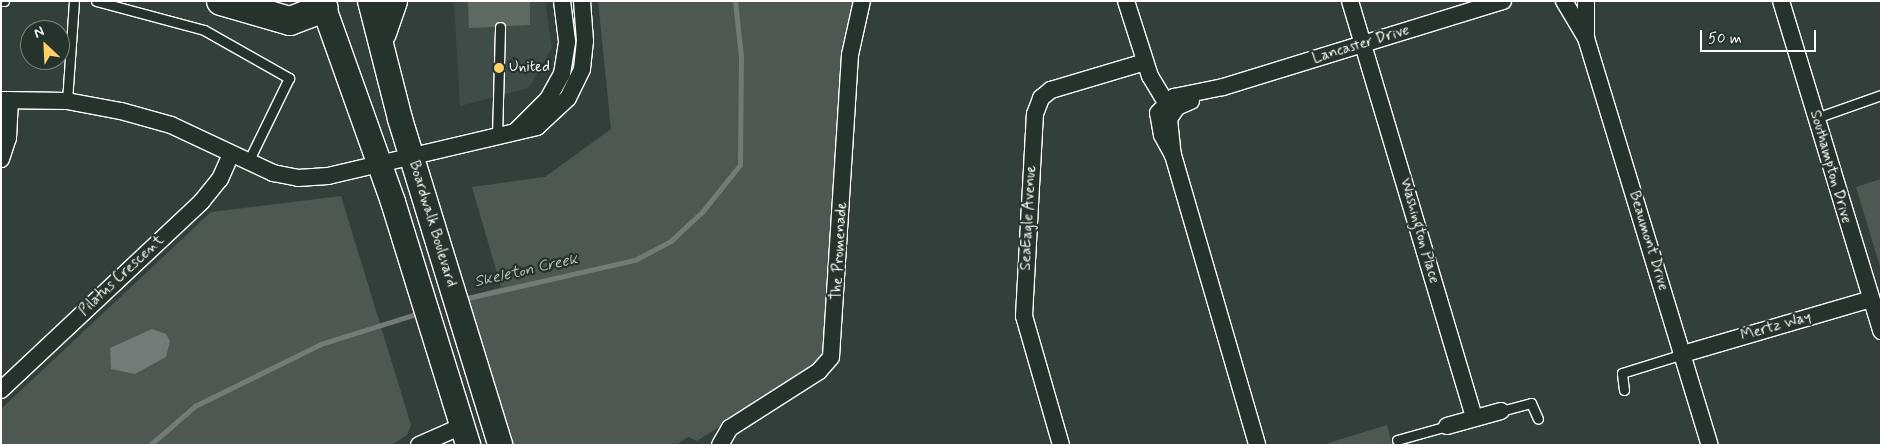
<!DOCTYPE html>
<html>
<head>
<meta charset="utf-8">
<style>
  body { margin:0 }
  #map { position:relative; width:1882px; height:446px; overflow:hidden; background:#333f3a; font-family:Mynerve,sans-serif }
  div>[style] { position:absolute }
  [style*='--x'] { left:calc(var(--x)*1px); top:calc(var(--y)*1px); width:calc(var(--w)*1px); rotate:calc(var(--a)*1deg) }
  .built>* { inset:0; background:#404c47 }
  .green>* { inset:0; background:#4d5853 }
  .water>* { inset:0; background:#737b78 }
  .stream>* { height:4.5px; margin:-2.25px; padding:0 2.25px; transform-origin:2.25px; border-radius:2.25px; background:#737b78 }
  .building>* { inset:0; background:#5f6964 }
  .roads { filter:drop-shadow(1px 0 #fff) drop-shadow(-1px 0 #fff) drop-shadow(0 1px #fff) drop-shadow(0 -1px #fff) }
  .service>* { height:9px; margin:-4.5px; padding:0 4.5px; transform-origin:4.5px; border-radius:4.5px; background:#26332d }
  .minor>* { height:16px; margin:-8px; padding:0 8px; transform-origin:8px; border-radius:8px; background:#26332d }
  .secondary>* { height:24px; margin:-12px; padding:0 12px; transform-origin:12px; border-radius:12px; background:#26332d }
  .motorway>* { height:28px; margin:-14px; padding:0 14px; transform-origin:14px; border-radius:14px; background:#26332d }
  .dots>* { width:14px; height:14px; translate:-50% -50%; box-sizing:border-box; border:2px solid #26332d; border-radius:50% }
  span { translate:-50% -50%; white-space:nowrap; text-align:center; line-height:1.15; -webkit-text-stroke:4.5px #26332d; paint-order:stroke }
  .street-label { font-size:15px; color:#fff }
  .poi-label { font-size:15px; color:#fff }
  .left { translate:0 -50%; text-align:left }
  .water-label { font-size:16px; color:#b9bdbc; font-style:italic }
  .frame { position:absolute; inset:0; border:2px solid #fff; pointer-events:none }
  .north { position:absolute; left:20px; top:20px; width:50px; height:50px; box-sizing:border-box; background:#26332d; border:1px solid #7d8581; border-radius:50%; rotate:335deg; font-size:14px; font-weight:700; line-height:20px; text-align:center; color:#fff }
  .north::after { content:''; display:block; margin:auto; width:18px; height:22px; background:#ffd166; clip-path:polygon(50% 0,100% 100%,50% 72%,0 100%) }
  .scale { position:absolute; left:1700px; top:30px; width:116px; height:22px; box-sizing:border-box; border:2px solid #fff; border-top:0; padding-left:6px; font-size:15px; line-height:18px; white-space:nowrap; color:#fff; -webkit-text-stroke:4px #26332d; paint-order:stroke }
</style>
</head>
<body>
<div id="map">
  <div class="built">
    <div style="clip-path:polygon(454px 1px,545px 1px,552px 48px,529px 88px,460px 106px)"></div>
  </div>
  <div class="green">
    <div style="clip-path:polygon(598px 1px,856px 1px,844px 53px,825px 352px,818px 364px,697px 441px,688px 437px,676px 445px,508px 445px,465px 298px,501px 287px,472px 187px,545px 177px,611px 129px)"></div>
    <div style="clip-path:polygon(1881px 179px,1881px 270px,1856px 187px)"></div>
    <div style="clip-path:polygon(341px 196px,411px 425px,407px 435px,392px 445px,1px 445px,1px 409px,211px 212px)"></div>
    <div style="clip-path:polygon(1387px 425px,1392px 445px,1322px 445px)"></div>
  </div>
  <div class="water">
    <div style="clip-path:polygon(152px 329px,166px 334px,170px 341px,166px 357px,135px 374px,111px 369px,110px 348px)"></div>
  </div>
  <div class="stream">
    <div style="--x:463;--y:299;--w:176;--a:-12.8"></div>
    <div style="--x:635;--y:260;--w:41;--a:-27.8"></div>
    <div style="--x:671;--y:241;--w:44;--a:-43.2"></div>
    <div style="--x:703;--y:211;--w:59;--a:-51.2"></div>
    <div style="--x:740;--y:165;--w:108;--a:-89.5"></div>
    <div style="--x:741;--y:57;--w:56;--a:-96.1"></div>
    <div style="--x:150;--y:445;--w:60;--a:-40.9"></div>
    <div style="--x:195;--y:406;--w:140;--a:-26.2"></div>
    <div style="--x:321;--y:344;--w:104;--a:-17.4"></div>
  </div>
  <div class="building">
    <div style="clip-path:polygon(468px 1px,530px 1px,530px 25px,506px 26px,500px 21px,494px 27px,469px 28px)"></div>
  </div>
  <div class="roads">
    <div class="service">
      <div style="--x:1;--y:1;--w:3;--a:0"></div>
      <div style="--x:96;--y:1;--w:112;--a:15"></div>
      <div style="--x:204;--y:30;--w:98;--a:29.5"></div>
      <div style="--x:289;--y:78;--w:93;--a:116"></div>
      <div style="--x:67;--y:101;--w:99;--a:-86"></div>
      <div style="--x:1816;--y:118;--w:69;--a:-19.5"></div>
      <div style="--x:497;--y:136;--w:109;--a:-88.4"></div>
      <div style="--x:1624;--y:390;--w:17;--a:-97"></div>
      <div style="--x:1622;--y:373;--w:64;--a:-17.3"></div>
      <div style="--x:1501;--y:411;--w:31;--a:-15"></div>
      <div style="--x:1531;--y:403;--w:17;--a:66"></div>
      <div style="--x:1397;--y:440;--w:52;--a:-15.6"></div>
    </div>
    <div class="minor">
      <div style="--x:1126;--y:1;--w:79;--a:72.3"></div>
      <div style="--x:1150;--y:76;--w:39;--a:59"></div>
      <div style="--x:1350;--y:1;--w:434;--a:73.4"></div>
      <div style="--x:1564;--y:1;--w:43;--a:59.3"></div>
      <div style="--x:1586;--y:38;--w:425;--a:73.1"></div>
      <div style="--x:1781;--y:1;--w:345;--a:73.1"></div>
      <div style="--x:1586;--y:34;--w:33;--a:-90"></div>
      <div style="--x:1;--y:100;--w:66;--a:0.9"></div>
      <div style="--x:67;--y:101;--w:55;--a:10.5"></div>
      <div style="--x:121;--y:111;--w:52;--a:15.6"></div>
      <div style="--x:171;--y:125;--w:113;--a:25.2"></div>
      <div style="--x:273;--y:173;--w:25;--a:11"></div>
      <div style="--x:298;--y:178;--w:30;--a:-4"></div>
      <div style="--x:328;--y:176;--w:215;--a:-13.2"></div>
      <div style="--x:537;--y:127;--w:42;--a:-43.1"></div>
      <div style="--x:568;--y:98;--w:32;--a:-64"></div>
      <div style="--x:582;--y:69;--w:28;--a:-84"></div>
      <div style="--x:585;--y:41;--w:40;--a:-94.3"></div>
      <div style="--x:1191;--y:101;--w:15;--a:157"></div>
      <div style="--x:1177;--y:107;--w:14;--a:124"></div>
      <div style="--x:1169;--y:119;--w:36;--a:84"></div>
      <div style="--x:1173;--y:155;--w:302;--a:73.8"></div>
      <div style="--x:517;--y:130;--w:44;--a:-45"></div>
      <div style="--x:548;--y:99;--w:29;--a:-61"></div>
      <div style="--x:562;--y:74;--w:33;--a:-81"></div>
      <div style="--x:567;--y:41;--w:40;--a:-97.1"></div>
      <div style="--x:1173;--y:155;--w:23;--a:-119"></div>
      <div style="--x:1162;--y:135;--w:22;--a:-100"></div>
      <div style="--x:1158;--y:113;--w:23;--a:-45"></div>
      <div style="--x:1174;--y:97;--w:50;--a:-11.5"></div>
      <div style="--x:1223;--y:87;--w:293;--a:-17.1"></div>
      <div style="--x:1;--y:159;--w:22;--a:-72"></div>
      <div style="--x:8;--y:138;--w:38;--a:-87"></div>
      <div style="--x:1683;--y:354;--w:193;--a:-16.3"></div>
      <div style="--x:1;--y:390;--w:276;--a:-43.2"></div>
      <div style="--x:202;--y:201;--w:28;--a:-51"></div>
      <div style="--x:220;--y:179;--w:27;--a:-66"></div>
      <div style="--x:1447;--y:426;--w:56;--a:-15.5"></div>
      <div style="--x:419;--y:445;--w:47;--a:-23.8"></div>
      <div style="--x:720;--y:445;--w:20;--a:-60"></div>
      <div style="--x:730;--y:428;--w:106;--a:-32.6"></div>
      <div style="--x:819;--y:371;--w:18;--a:-49"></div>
      <div style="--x:831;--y:357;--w:303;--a:-86.4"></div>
      <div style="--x:850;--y:55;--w:55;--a:-77.5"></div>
      <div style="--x:1061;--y:445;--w:134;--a:-106"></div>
      <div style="--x:1024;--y:316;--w:202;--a:-86.9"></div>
      <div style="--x:1035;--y:114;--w:17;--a:-69"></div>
      <div style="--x:1041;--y:98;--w:13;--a:-39"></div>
      <div style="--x:1051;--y:90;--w:98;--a:-16.6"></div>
    </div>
    <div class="secondary">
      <div style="--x:370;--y:1;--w:122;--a:75.7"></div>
      <div style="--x:400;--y:119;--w:341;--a:72.9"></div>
      <div style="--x:324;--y:8;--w:206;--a:70.4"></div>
      <div style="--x:393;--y:202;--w:254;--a:72.8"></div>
    </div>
    <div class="motorway">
      <div style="--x:221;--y:1;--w:72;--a:16.2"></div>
      <div style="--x:290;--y:21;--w:36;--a:-21"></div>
      <div style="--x:382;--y:33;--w:34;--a:-71"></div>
    </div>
  </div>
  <div class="dots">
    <div style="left:499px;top:68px;background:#ffd166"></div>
  </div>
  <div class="street-label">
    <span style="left:1361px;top:45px;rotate:-17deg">Lancaster Drive</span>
    <span style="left:1830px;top:167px;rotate:74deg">Southampton Drive</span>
    <span style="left:1029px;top:218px;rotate:-87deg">SeaEagle Avenue</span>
    <span style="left:432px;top:224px;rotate:73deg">Boardwalk Boulevard</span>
    <span style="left:1419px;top:231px;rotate:74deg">Washington Place</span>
    <span style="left:1648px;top:241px;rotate:73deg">Beaumont Drive</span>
    <span style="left:840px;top:251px;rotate:-87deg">The Promenade</span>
    <span style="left:122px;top:276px;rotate:-43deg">Pilatus Crescent</span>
    <span style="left:1776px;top:327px;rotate:-16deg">Mertz Way</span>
  </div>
  <div class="poi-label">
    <span class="left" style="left:509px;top:68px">United</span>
  </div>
  <div class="water-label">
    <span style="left:526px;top:271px;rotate:-13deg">Skeleton Creek</span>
  </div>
  <div class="frame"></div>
  <div class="north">N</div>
  <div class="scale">50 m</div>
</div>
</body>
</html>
